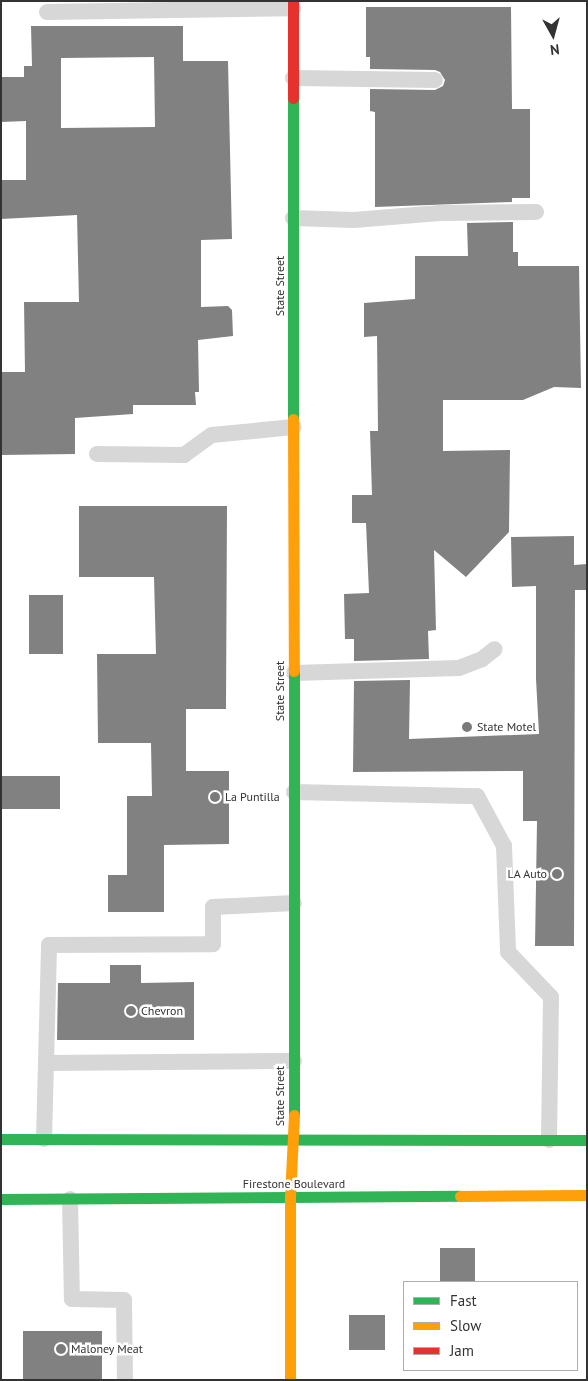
<!DOCTYPE html>
<html>
<head>
<meta charset="utf-8">
<style>
  body { margin:0 }
  #map { position:relative; width:588px; height:1381px; overflow:hidden; background:#fff; font-family:"PT Sans",sans-serif }
  div>[style] { position:absolute }
  [style*='--x'] { left:calc(var(--x)*1px); top:calc(var(--y)*1px); width:calc(var(--w)*1px); rotate:calc(var(--a)*1deg) }
  .building>* { inset:0; background:#818181; transform-origin:0 0 }
  .lane>* { height:16px; margin:-8px; padding:0 8px; transform-origin:8px; border-radius:8px; background:#d7d7d7 }
  .fast>* { height:11px; margin:-5.5px; padding:0 5.5px; transform-origin:5.5px; border-radius:5.5px; background:#30b455 }
  .slow>* { height:11px; margin:-5.5px; padding:0 5.5px; transform-origin:5.5px; border-radius:5.5px; background:#ff9f0a }
  .jam>* { height:11px; margin:-5.5px; padding:0 5.5px; transform-origin:5.5px; border-radius:5.5px; background:#e5322d }
  .dots>* { width:14px; height:14px; translate:-50% -50%; box-sizing:border-box; border:2px solid #fff; border-radius:50% }
  span { translate:-50% -50%; white-space:nowrap; text-align:center; line-height:1.15; -webkit-text-stroke:5px #fff; paint-order:stroke }
  .street-label { font-size:12px; color:#333 }
  .poi-label { font-size:12px; color:#333 }
  .left { translate:0 -50%; text-align:left }
  .right { translate:-100% -50%; text-align:right }
  .frame { position:absolute; inset:0; border:2px solid #333; pointer-events:none }
  .legend { position:absolute; left:403px; top:1281px; width:175px; height:90px; box-sizing:border-box; background:#fff; border:1px solid #adadad; margin:0; padding:6px 9px; list-style:none; font-size:15px; color:#333 }
  .legend li { display:flex; align-items:center; gap:10px; height:25px }
  .legend b { width:25px; border:1px solid #adadad }
  .north { position:absolute; left:528px; top:10px; width:50px; height:50px; -webkit-text-stroke:4px #fff; paint-order:stroke; rotate:173deg; font-size:14px; font-weight:700; line-height:20px; text-align:center; color:#333 }
  .north::after { content:''; display:block; margin:auto; width:18px; height:22px; background:#333; clip-path:polygon(50% 0,100% 100%,50% 72%,0 100%) }
</style>
</head>
<body>
<div id="map">
  <div class="building">
    <div style="clip-path:polygon(366px 7px,511px 7px,512px 109px,530px 109px,530px 198px,512px 198px,512px 202px,375px 207px,375px 112px,370px 111px,370px 89px,435px 90px,443px 86px,445px 80px,440px 72px,435px 70px,370px 69px,370px 57px,366px 57px)"></div>
    <div style="clip-path:polygon(evenodd,31px 26px,183px 26px,183px 61px,228px 61px,232px 239px,201px 240px,201px 307px,228px 306px,232px 310px,233px 336px,198px 340px,199px 392px,195px 392px,196px 405px,133px 405px,133px 414px,75px 418px,75px 454px,1px 455px,1px 372px,25px 372px,24px 302px,79px 302px,77px 215px,1px 219px,1px 180px,26px 180px,26px 121px,1px 122px,1px 77px,24px 77px,24px 66px,32px 66px,31px 26px,154px 57px,155px 127px,61px 128px,61px 58px,154px 57px)"></div>
    <div style="clip-path:polygon(513px 222px,513px 252px,518px 252px,518px 266px,579px 266px,581px 388px,554px 387px,523px 400px,443px 400px,443px 451px,510px 450px,509px 532px,466px 577px,434px 550px,436px 630px,428px 631px,429px 659px,354px 661px,354px 639px,345px 639px,344px 594px,369px 593px,366px 523px,352px 523px,352px 495px,372px 495px,370px 431px,378px 431px,377px 336px,364px 337px,364px 303px,415px 299px,415px 256px,468px 256px,467px 223px)"></div>
    <div style="clip-path:polygon(79px 506px,227px 506px,226px 709px,186px 709px,186px 771px,229px 771px,229px 844px,164px 845px,164px 912px,108px 912px,108px 875px,127px 875px,127px 796px,152px 796px,151px 743px,98px 743px,97px 654px,156px 654px,154px 577px,79px 577px)"></div>
    <div style="clip-path:polygon(574px 536px,574px 565px,587px 564px,587px 590px,575px 590px,574px 946px,535px 946px,537px 821px,523px 821px,523px 771px,353px 772px,354px 681px,410px 680px,409px 739px,539px 734px,536px 679px,536px 586px,512px 587px,511px 537px)"></div>
    <div style="left:29px;top:595px;width:34px;height:59px"></div>
    <div style="left:1px;top:776px;width:59px;height:33px"></div>
    <div style="clip-path:polygon(110px 965px,141px 965px,141px 983px,194px 982px,194px 1040px,57px 1040px,58px 983px,110px 983px)"></div>
    <div style="left:440px;top:1248px;width:35px;height:34px"></div>
    <div style="left:349px;top:1315px;width:36px;height:35px"></div>
    <div style="left:23px;top:1331px;width:79px;height:49px"></div>
  </div>
  <div class="lane">
    <div style="--x:47;--y:12;--w:246;--a:-0.9"></div>
    <div style="--x:293;--y:78;--w:142;--a:0.8"></div>
    <div style="--x:293;--y:218;--w:61;--a:1.9"></div>
    <div style="--x:354;--y:220;--w:86;--a:-4.7"></div>
    <div style="--x:440;--y:213;--w:96;--a:-0.6"></div>
    <div style="--x:97;--y:454;--w:87;--a:0.7"></div>
    <div style="--x:184;--y:455;--w:34;--a:-36"></div>
    <div style="--x:212;--y:435;--w:82;--a:-5.6"></div>
    <div style="--x:294;--y:673;--w:165;--a:-1.7"></div>
    <div style="--x:459;--y:668;--w:25;--a:-21"></div>
    <div style="--x:482;--y:659;--w:16;--a:-38"></div>
    <div style="--x:294;--y:792;--w:183;--a:1.3"></div>
    <div style="--x:477;--y:796;--w:57;--a:61.6"></div>
    <div style="--x:504;--y:846;--w:106;--a:87.8"></div>
    <div style="--x:508;--y:952;--w:62;--a:46.3"></div>
    <div style="--x:551;--y:997;--w:143;--a:90.8"></div>
    <div style="--x:46;--y:1063;--w:248;--a:-0.5"></div>
    <div style="--x:44;--y:1139;--w:194;--a:-88.5"></div>
    <div style="--x:49;--y:945;--w:164;--a:-0.3"></div>
    <div style="--x:213;--y:944;--w:37;--a:-90"></div>
    <div style="--x:213;--y:907;--w:81;--a:-2.8"></div>
    <div style="--x:70;--y:1199;--w:100;--a:88.9"></div>
    <div style="--x:72;--y:1299;--w:52;--a:1.1"></div>
    <div style="--x:124;--y:1300;--w:80;--a:89.3"></div>
  </div>
  <div class="fast">
    <div style="--x:293;--y:98;--w:321;--a:90"></div>
    <div style="--x:294;--y:671;--w:444;--a:90"></div>
    <div style="--x:1;--y:1139;--w:586;--a:0.1"></div>
    <div style="--x:1;--y:1199;--w:459;--a:-0.4"></div>
  </div>
  <div class="slow">
    <div style="--x:293;--y:419;--w:252;--a:89.8"></div>
    <div style="--x:460;--y:1196;--w:127;--a:-0.5"></div>
    <div style="--x:290;--y:1380;--w:183;--a:-90"></div>
    <div style="--x:290;--y:1197;--w:82;--a:-87.2"></div>
  </div>
  <div class="jam">
    <div style="--x:293;--y:1;--w:97;--a:90"></div>
  </div>
  <div class="dots">
    <div style="left:467px;top:727px;background:#7a7a7a"></div>
    <div style="left:215px;top:797px;background:#7a7a7a"></div>
    <div style="left:557px;top:874px;background:#7a7a7a"></div>
    <div style="left:131px;top:1011px;background:#7a7a7a"></div>
    <div style="left:61px;top:1349px;background:#7a7a7a"></div>
  </div>
  <div class="street-label">
    <span style="left:280px;top:286px;rotate:-90deg">State Street</span>
    <span style="left:280px;top:691px;rotate:-90deg">State Street</span>
    <span style="left:280px;top:1096px;rotate:-90deg">State Street</span>
    <span style="left:294px;top:1184px">Firestone Boulevard</span>
  </div>
  <div class="poi-label">
    <span class="left" style="left:477px;top:727px">State Motel</span>
    <span class="left" style="left:225px;top:797px">La Puntilla</span>
    <span class="right" style="left:547px;top:874px">LA Auto</span>
    <span class="left" style="left:141px;top:1011px">Chevron</span>
    <span class="left" style="left:71px;top:1349px">Maloney Meat</span>
  </div>
  <div class="frame"></div>
  <ul class="legend">
  <li><b style="height:6px;background:#30b455"></b>Fast</li>
  <li><b style="height:6px;background:#ff9f0a"></b>Slow</li>
  <li><b style="height:6px;background:#e5322d"></b>Jam</li>
  </ul>
  <div class="north">N</div>
</div>
</body>
</html>
